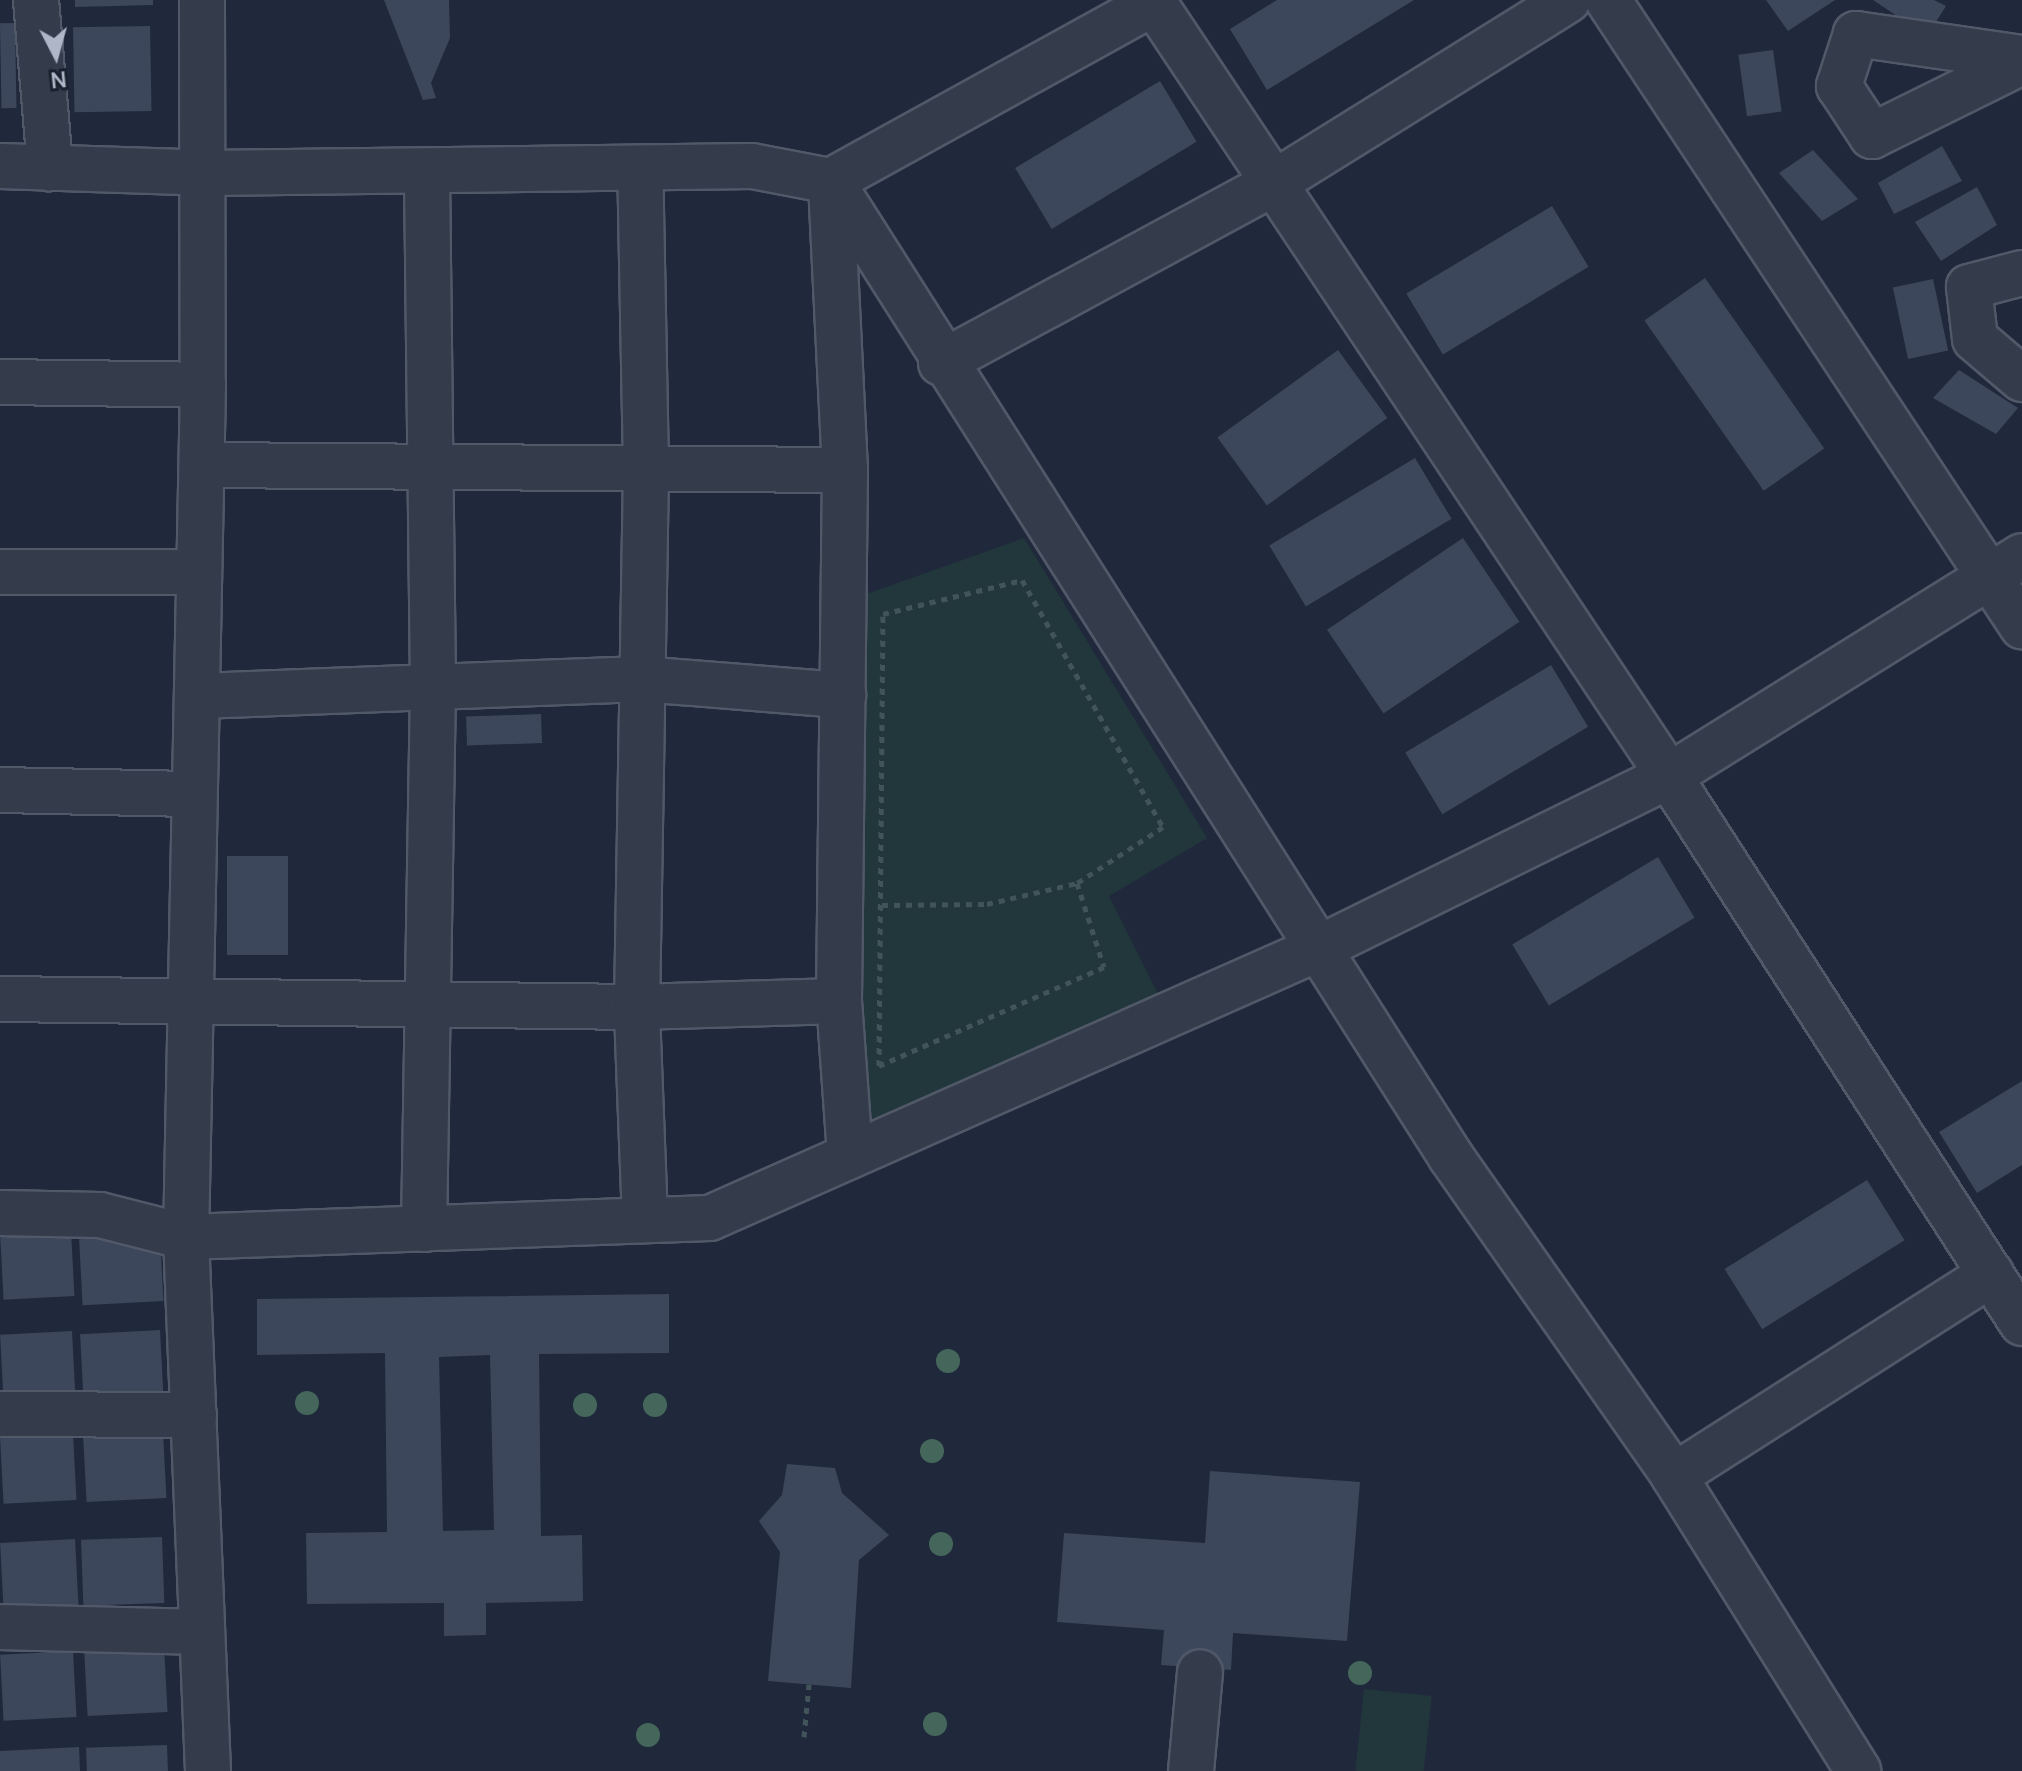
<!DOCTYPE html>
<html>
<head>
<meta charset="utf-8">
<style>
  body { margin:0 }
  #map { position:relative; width:2022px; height:1771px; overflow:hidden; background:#20293b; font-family:Manrope,sans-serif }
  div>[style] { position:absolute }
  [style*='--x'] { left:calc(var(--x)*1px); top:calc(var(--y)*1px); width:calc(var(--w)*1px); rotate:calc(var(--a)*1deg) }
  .green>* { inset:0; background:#22373c; transform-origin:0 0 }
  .building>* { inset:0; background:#3c475b; transform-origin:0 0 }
  .path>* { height:5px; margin-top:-2.5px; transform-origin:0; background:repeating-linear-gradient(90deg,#405459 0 6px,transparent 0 12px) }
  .roads { filter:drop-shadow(2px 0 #515969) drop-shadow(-2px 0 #515969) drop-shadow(0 2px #515969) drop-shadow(0 -2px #515969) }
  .minor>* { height:44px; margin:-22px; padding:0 22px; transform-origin:22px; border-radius:22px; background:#343b4b }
  .trees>* { width:24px; height:24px; margin:-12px; border-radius:50%; background:#45675b }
  span { translate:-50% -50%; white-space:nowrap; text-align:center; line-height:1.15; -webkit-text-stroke:7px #19212f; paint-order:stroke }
  .north { position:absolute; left:16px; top:16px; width:80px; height:80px; -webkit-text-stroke:6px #19212f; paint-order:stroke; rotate:174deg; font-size:22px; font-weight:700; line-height:32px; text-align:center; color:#aeb6c7 }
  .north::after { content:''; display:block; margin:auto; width:28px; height:36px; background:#aeb6c7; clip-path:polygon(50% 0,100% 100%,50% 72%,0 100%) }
</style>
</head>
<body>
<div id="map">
  <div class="green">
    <div style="clip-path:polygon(1024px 538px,1207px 838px,1109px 896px,1161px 1000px,862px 1133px,864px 595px)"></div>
    <div style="left:1364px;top:1689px;width:68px;height:82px;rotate:6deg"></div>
  </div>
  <div class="building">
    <div style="clip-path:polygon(75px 0,153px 0,153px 5px,75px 7px)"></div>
    <div style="clip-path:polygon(384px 0,449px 0,450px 38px,431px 83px,436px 98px,423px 100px)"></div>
    <div style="clip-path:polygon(1277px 0,1414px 0,1267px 90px,1230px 29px)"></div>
    <div style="clip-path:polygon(1766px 0,1835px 0,1788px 31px)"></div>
    <div style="clip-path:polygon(1873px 0,1934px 0,1946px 6px,1927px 36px)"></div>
    <div style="left:15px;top:23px;width:85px;height:15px;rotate:89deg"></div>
    <div style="left:150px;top:26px;width:85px;height:77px;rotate:89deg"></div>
    <div style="left:1773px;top:50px;width:62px;height:35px;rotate:82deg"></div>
    <div style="left:1160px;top:81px;width:71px;height:169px;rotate:59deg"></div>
    <div style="clip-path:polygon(1942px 146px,1962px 181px,1894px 214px,1878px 183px)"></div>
    <div style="clip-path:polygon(1813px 150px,1858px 199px,1822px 221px,1779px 173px)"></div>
    <div style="clip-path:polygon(1977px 187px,1997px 225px,1941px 261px,1915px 222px)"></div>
    <div style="left:1552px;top:206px;width:71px;height:170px;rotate:59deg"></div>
    <div style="left:1705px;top:278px;width:208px;height:74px;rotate:55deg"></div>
    <div style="left:1933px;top:279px;width:73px;height:41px;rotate:78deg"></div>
    <div style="left:1338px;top:350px;width:84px;height:149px;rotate:54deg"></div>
    <div style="clip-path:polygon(1959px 370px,2018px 408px,1996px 434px,1933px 398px)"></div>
    <div style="left:1415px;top:458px;width:71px;height:170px;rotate:59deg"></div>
    <div style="left:1463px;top:538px;width:101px;height:164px;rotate:56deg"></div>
    <div style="left:1551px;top:665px;width:72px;height:170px;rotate:59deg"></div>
    <div style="left:541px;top:714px;width:29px;height:75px;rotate:88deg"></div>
    <div style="left:227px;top:856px;width:61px;height:99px"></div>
    <div style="left:1658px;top:857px;width:71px;height:170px;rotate:59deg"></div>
    <div style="clip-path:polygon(2022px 1081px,2022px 1165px,1977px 1193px,1939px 1132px)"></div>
    <div style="left:1867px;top:1180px;width:71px;height:168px;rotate:58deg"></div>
    <div style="left:71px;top:1230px;width:66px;height:71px;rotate:87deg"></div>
    <div style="left:160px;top:1235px;width:66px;height:81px;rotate:87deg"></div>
    <div style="clip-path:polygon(evenodd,669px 1294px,669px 1353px,539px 1354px,541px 1536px,582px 1535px,583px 1601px,486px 1603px,486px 1635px,444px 1636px,444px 1603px,307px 1604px,306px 1533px,387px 1532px,385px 1353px,257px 1355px,257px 1299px,669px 1294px,490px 1355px,494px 1530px,443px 1531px,439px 1357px,490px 1355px)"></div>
    <div style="left:160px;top:1330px;width:67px;height:80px;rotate:87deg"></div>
    <div style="left:72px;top:1331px;width:66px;height:72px;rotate:87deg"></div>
    <div style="left:163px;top:1432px;width:66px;height:80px;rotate:87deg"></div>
    <div style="left:73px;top:1434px;width:66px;height:73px;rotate:87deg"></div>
    <div style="clip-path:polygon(787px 1464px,835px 1468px,842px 1493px,889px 1535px,859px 1560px,851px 1688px,768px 1681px,780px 1552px,759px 1521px,782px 1495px)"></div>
    <div style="clip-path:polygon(1210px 1471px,1360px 1482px,1347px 1641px,1233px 1633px,1231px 1670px,1161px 1665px,1164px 1630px,1057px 1622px,1064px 1533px,1205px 1543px)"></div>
    <div style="left:162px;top:1537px;width:66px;height:81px;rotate:88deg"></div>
    <div style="left:75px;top:1539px;width:66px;height:75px;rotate:87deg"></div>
    <div style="left:164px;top:1645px;width:67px;height:80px;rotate:87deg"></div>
    <div style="left:73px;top:1651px;width:66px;height:73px;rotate:87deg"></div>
    <div style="left:167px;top:1745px;width:26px;height:81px;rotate:88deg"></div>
    <div style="clip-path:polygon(79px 1747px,80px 1771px,0 1771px,0 1751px)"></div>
  </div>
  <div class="path">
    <div style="--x:1022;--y:580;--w:284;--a:60.3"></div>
    <div style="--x:1163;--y:827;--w:103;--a:146.9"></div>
    <div style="--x:1077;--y:883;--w:88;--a:72.2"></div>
    <div style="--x:1104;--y:967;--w:246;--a:156.3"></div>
    <div style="--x:879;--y:1066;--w:452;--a:-89.5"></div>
    <div style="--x:883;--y:614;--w:143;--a:-13.7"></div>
    <div style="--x:882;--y:905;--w:105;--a:-0.5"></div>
    <div style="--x:987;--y:904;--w:92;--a:-13.1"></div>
    <div style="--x:804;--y:1737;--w:53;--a:-84.6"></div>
  </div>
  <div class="roads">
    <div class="minor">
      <div style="--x:36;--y:0;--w:169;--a:85.2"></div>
      <div style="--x:202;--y:0;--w:385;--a:89.9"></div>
      <div style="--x:203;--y:385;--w:852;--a:91.14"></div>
      <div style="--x:186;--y:1237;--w:534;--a:87.64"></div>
      <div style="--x:1608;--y:0;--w:751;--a:56.52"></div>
      <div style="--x:2022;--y:58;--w:168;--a:-171.8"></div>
      <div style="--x:1856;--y:34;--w:55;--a:108.1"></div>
      <div style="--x:1839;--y:86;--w:60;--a:56.6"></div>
      <div style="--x:1872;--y:136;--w:167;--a:-26.3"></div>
      <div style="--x:0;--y:166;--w:206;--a:1.9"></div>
      <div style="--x:206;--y:173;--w:546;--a:-0.73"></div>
      <div style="--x:752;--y:166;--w:80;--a:10.8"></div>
      <div style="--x:831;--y:181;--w:369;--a:-28.9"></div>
      <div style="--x:1154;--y:3;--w:929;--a:56.33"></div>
      <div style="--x:1669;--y:776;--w:651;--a:57.16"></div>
      <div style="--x:831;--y:181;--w:1156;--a:57.57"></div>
      <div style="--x:1451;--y:1157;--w:389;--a:55"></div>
      <div style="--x:1674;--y:1476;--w:348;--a:58"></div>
      <div style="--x:831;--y:184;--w:286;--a:87.2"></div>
      <div style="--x:845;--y:470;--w:531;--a:90.65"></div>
      <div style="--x:2022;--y:273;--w:55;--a:165.2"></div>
      <div style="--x:1969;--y:287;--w:52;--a:83.4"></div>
      <div style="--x:1975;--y:339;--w:62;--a:40.4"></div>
      <div style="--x:941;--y:363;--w:379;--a:-28.4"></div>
      <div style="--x:1274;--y:183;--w:346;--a:-31.9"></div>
      <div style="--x:0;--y:382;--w:203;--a:0.8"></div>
      <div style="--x:202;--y:465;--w:643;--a:0.45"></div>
      <div style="--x:0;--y:572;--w:199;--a:0"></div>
      <div style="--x:199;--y:696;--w:443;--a:-2.2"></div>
      <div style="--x:642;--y:679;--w:202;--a:4.6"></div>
      <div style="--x:0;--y:790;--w:192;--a:1.2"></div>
      <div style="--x:0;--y:999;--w:637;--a:0.72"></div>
      <div style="--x:637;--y:1007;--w:538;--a:-89.04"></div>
      <div style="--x:646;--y:469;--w:301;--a:-91.1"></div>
      <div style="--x:0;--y:1213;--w:100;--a:1.1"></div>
      <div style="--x:100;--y:1215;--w:89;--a:14.3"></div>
      <div style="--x:186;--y:1237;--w:524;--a:-2.08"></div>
      <div style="--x:710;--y:1218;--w:664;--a:-23.9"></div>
      <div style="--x:1317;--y:949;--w:392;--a:-26.2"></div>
      <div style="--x:1669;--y:776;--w:416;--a:-31.9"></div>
      <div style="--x:645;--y:1220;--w:213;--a:-92.2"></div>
      <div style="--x:637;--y:1007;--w:202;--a:-1.7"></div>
      <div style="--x:839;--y:1001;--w:155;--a:85.9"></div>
      <div style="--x:424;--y:1229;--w:543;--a:-89.05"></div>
      <div style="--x:433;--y:686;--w:515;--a:-90.67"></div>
      <div style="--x:0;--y:1414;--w:194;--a:0.3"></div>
      <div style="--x:1674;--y:1476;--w:376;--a:-32.5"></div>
      <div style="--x:0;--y:1627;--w:202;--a:1.4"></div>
      <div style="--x:1191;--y:1771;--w:99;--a:-84.8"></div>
    </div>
  </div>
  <div class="trees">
    <div style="left:948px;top:1361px"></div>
    <div style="left:307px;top:1403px"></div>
    <div style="left:585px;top:1405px"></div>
    <div style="left:655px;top:1405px"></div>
    <div style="left:932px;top:1451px"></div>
    <div style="left:941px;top:1544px"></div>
    <div style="left:1360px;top:1673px"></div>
    <div style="left:935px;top:1724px"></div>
    <div style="left:648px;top:1735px"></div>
  </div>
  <div class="north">N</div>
</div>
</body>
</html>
